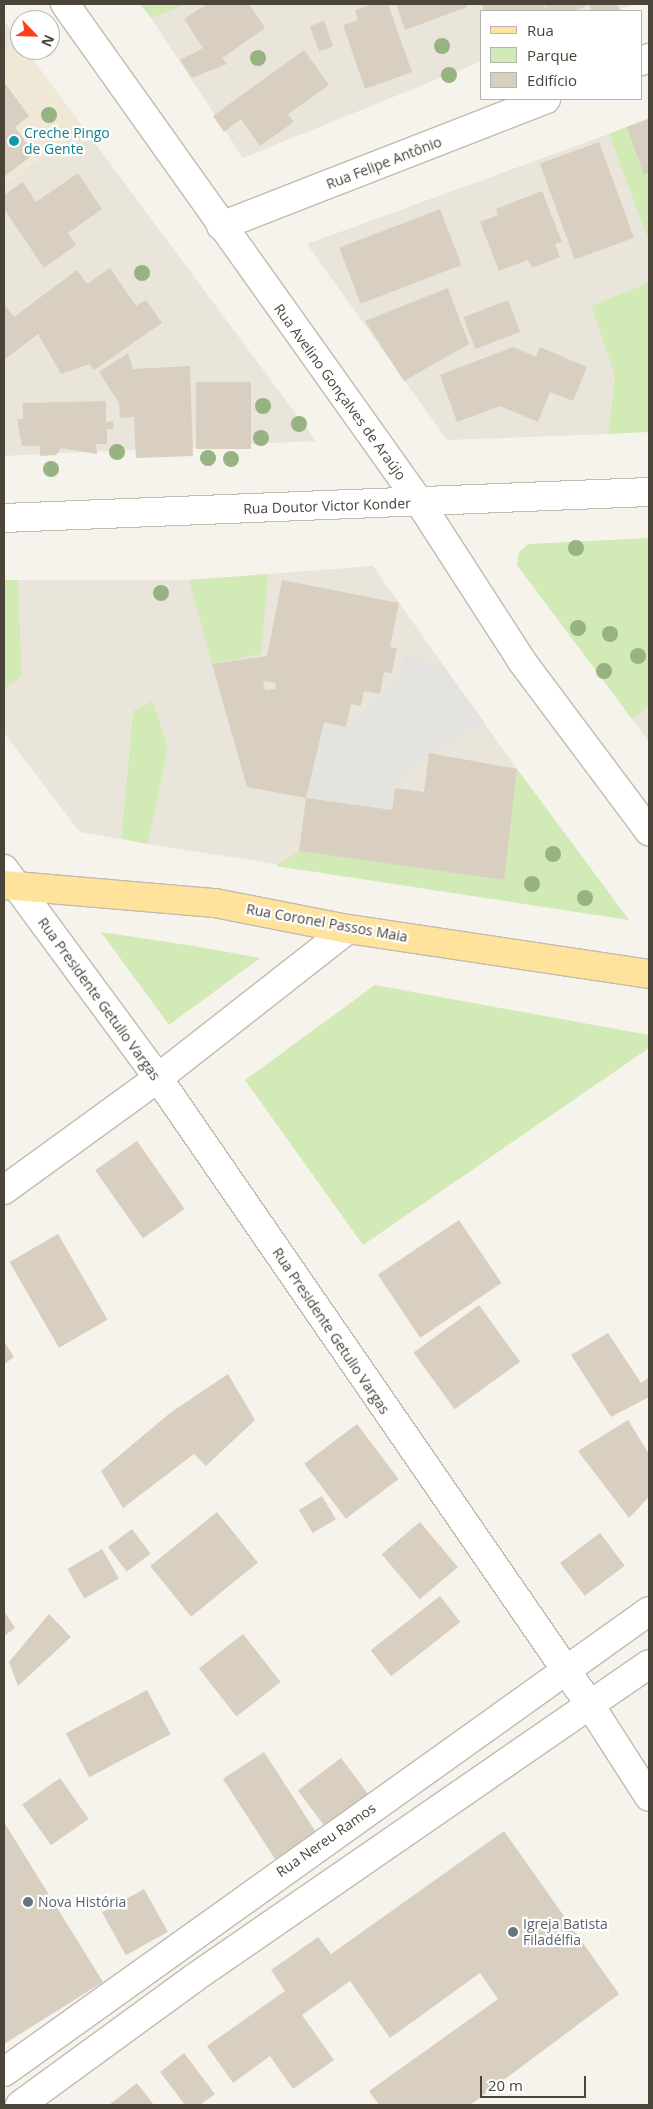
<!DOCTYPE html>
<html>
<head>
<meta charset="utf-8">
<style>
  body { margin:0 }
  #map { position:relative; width:653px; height:2109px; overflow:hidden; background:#f6f3ec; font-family:"Open Sans",sans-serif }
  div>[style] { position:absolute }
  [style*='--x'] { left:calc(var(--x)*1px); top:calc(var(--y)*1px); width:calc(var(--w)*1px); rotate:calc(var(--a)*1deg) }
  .residential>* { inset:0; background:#eae5da }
  .education>* { inset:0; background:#efe8d6 }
  .green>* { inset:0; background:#d2eab5 }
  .parking>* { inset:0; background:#e5e3e0 }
  .building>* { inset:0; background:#d8cfc1; transform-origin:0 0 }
  .roads { filter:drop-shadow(1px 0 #c2bbae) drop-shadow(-1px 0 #c2bbae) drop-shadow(0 1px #c2bbae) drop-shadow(0 -1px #c2bbae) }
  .minor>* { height:28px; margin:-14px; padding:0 14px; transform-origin:14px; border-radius:14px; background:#fff }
  .major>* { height:28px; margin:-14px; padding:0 14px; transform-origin:14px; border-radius:14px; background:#ffe39c }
  .trees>* { width:16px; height:16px; margin:-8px; border-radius:50%; background:#97b381 }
  .dots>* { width:14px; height:14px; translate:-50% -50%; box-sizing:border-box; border:2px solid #fff; border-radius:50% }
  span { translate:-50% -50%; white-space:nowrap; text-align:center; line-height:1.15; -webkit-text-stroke:4.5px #fff; paint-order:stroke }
  .culture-label { font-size:14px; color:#0d838f }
  .left { translate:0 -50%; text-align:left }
  .street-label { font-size:14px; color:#4b4439 }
  .worship-label { font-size:14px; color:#5b616d }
  .frame { position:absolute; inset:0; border:5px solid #4b4439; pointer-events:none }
  .legend { position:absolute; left:480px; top:10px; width:162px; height:90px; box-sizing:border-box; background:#fff; border:1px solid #b7b4b0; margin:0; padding:6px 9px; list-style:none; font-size:15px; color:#4b4439 }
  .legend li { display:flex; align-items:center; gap:10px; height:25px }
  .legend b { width:25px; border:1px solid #b7b4b0 }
  .north { position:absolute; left:10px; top:10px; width:50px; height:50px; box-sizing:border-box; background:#fff; border:1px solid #b7b4b0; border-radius:50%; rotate:114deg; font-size:14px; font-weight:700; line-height:20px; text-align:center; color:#4b4439 }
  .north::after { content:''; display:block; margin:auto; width:18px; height:22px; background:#fc3f1d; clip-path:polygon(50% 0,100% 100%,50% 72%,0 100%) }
  .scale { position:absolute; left:480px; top:2076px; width:106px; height:22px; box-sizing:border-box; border:2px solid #4b4439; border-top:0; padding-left:6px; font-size:15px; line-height:18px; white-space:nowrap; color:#4b4439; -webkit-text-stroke:4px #fff; paint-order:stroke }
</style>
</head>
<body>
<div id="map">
  <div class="residential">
    <div style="clip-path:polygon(189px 4px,635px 4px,615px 11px,482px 11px,482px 61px,243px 158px,151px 18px)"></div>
    <div style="clip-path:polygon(4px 21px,18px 40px,4px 51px)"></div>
    <div style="clip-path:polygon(83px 127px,316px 441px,4px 456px,4px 185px)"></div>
    <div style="clip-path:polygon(609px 134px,649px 242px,649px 282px,591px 306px,615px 376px,608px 434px,447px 440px,307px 244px)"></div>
    <div style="clip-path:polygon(373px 566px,517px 769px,629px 920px,148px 844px,168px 748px,133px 711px,121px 839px,80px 832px,4px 733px,4px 689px,22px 676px,18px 580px,189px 580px)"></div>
    <div style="clip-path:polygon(649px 706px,649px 742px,632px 719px)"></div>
  </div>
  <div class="education">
    <div style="clip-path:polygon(18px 40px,20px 50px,26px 50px,83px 127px,4px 185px,4px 51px)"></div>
  </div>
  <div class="green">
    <div style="clip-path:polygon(140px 4px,189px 4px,151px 18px)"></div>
    <div style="clip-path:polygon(649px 118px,649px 242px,609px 134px)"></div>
    <div style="clip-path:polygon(649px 282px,649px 432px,608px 434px,615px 376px,591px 306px)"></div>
    <div style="clip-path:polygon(649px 538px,649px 706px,632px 719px,517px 565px,519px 552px,528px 544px)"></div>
    <div style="clip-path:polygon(268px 574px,261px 654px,212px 664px,189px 580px)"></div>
    <div style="clip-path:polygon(4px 580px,18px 580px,22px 676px,4px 689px)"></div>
    <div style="clip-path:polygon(153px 701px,168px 748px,148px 844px,121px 839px,133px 711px)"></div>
    <div style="clip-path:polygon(517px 769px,629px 920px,276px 866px,299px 851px,503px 880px)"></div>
    <div style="clip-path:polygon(101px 932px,194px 946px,260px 958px,169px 1025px)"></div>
    <div style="clip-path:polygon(375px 985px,649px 1035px,649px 1048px,363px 1245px,245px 1080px)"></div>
  </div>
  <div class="parking">
    <div style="clip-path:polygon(404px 656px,442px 664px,485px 723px,429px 753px,395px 788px,392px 810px,306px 798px,324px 722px,347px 727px,398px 680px)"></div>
  </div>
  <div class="building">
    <div style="clip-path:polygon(207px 4px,249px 4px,265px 28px,222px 58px,227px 64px,192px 78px,180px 60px,203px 48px,184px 19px)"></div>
    <div style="clip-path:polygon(372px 4px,388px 4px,412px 72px,365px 89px,343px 25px,358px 20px,355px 10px)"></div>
    <div style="clip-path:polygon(396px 4px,466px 4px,467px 7px,405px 30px)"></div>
    <div style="clip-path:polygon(481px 4px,543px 4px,546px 10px,484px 11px)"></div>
    <div style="clip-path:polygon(544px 4px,617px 4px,620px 11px,592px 11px,589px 5px,574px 11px,547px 11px)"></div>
    <div style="left:324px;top:21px;width:27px;height:15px;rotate:70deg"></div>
    <div style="clip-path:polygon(304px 50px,329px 85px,288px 114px,294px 122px,260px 146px,241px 119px,224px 132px,213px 116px)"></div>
    <div style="clip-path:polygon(4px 82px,29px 116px,15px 127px,34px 154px,4px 177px)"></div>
    <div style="clip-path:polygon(649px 119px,649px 173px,644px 175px,627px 127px)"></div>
    <div style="left:599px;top:142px;width:102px;height:63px;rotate:70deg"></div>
    <div style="clip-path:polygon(78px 173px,102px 209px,68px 233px,76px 245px,44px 268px,4px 209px,4px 195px,23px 182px,36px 202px)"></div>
    <div style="clip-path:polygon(542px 191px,562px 242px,555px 244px,560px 257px,532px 268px,528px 260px,499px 271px,480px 222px,498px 215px,496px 209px)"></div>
    <div style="left:440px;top:209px;width:60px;height:108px;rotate:69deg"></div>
    <div style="clip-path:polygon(110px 268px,136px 306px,146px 300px,162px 323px,94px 370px,90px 364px,61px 374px,38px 334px,4px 360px,4px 304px,14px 317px,77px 270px,87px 284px)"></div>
    <div style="clip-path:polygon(448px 288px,469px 344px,404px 381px,365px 321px)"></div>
    <div style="left:508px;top:300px;width:34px;height:48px;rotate:69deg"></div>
    <div style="clip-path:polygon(513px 347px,536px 357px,540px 347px,587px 367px,573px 401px,550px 392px,538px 422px,500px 406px,457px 422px,440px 375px)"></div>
    <div style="clip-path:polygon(128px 353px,133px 369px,190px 366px,193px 456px,136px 458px,134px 417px,120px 418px,119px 403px,99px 372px)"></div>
    <div style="left:196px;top:382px;width:55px;height:67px"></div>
    <div style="clip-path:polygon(106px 401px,106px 422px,113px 421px,113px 429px,107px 429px,107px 444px,96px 444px,97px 454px,61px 448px,56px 455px,40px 456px,40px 446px,22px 446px,17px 419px,23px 419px,23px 403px)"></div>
    <div style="clip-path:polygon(evenodd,282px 580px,399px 603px,390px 647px,397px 648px,392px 673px,384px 672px,380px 694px,364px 691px,361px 706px,351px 704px,346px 727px,324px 722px,306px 798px,392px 810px,395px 788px,424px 792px,429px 753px,517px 769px,504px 880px,299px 851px,306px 798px,247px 787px,212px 664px,267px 656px,282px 580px,263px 681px,276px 683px,275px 689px,265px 690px,263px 681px)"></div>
    <div style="left:137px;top:1141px;width:83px;height:51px;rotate:55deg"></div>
    <div style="left:459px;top:1220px;width:76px;height:98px;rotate:56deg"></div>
    <div style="left:58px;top:1234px;width:99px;height:56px;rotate:60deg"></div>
    <div style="left:479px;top:1305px;width:70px;height:81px;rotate:54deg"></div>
    <div style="clip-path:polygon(608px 1333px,641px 1383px,649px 1377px,649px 1397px,611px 1417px,571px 1355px)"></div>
    <div style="clip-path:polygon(4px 1341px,14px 1357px,4px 1364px)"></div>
    <div style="clip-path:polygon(228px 1374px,255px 1420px,206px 1466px,194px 1454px,123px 1508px,101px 1471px,170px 1413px)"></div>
    <div style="clip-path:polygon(628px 1420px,649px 1454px,649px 1497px,629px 1518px,578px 1451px)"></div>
    <div style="left:357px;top:1424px;width:69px;height:66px;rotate:53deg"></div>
    <div style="left:322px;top:1496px;width:27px;height:27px;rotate:59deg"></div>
    <div style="left:217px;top:1512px;width:65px;height:86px;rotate:51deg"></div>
    <div style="left:420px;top:1522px;width:59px;height:50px;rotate:50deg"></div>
    <div style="left:132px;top:1529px;width:31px;height:30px;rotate:53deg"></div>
    <div style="left:600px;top:1533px;width:41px;height:50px;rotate:53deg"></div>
    <div style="left:102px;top:1549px;width:34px;height:40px;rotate:60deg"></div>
    <div style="left:440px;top:1596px;width:33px;height:88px;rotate:52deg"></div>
    <div style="clip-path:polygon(4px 1611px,15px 1628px,4px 1636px)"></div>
    <div style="clip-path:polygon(49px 1614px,71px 1637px,18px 1686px,9px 1662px)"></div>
    <div style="left:243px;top:1634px;width:61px;height:56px;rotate:52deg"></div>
    <div style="left:147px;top:1690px;width:50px;height:92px;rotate:62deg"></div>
    <div style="left:264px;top:1752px;width:96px;height:49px;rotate:57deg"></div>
    <div style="left:341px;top:1758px;width:49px;height:54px;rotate:53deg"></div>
    <div style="left:60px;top:1778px;width:50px;height:46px;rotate:55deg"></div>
    <div style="clip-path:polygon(4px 1822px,103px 1982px,4px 2044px)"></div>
    <div style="clip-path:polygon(504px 1831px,619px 1994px,470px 2105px,379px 2105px,369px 2091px,498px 1999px,480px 1973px,390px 2038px,350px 1981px,302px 2015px,334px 2060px,293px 2089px,270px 2056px,233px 2083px,207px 2046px,285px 1991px,271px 1970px,318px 1937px,331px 1954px)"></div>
    <div style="left:144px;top:1889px;width:49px;height:48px;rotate:61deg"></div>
    <div style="clip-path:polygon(184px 2053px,215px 2094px,200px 2105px,185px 2105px,160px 2072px)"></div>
    <div style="clip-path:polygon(137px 2083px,154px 2105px,109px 2105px)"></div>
  </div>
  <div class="roads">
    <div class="minor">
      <div style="--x:65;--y:4;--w:612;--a:54.57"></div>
      <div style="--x:420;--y:503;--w:187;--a:57.2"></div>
      <div style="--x:521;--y:660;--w:214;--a:53.2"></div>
      <div style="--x:642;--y:61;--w:8;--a:-23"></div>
      <div style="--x:221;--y:226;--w:349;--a:-21.3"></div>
      <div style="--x:4;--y:518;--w:646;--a:-2.31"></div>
      <div style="--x:4;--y:869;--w:260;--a:53.6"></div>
      <div style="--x:158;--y:1078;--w:761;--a:55.43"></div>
      <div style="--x:590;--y:1705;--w:109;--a:57.3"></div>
      <div style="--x:4;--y:1190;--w:190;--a:-36"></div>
      <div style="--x:158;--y:1078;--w:241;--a:-38.1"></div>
      <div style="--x:4;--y:2072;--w:793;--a:-35.55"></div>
      <div style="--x:20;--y:2105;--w:215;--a:-36.1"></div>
      <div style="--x:194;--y:1978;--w:553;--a:-34.61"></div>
    </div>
    <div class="major">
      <div style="--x:4;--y:885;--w:212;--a:4.9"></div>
      <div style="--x:215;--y:903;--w:136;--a:11.1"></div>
      <div style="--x:348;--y:929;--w:304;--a:8.5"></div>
    </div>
  </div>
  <div class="trees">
    <div style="left:442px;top:46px"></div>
    <div style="left:258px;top:58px"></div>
    <div style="left:449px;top:75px"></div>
    <div style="left:49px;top:115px"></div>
    <div style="left:142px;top:273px"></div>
    <div style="left:263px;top:406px"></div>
    <div style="left:299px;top:424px"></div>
    <div style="left:261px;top:438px"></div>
    <div style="left:117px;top:452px"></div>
    <div style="left:208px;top:458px"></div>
    <div style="left:231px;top:459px"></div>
    <div style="left:51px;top:469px"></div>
    <div style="left:576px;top:548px"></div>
    <div style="left:161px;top:593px"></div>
    <div style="left:578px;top:628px"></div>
    <div style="left:610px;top:634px"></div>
    <div style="left:638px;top:656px"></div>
    <div style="left:604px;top:671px"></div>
    <div style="left:553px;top:854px"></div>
    <div style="left:532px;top:884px"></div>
    <div style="left:585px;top:898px"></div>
  </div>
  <div class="dots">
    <div style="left:14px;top:141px;background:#0f9aa8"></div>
    <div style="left:28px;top:1902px;background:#6b7280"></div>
    <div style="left:513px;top:1932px;background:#6b7280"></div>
  </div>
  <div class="culture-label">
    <span class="left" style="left:24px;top:141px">Creche Pingo<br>de Gente</span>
  </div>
  <div class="street-label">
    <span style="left:384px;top:163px;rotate:-21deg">Rua Felipe Antônio</span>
    <span style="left:340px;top:392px;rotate:54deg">Rua Avelino Gonçalves de Araújo</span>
    <span style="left:327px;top:506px;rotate:-2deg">Rua Doutor Victor Konder</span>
    <span style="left:327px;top:923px;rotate:10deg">Rua Coronel Passos Maia</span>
    <span style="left:99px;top:999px;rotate:54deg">Rua Presidente Getulio Vargas</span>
    <span style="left:331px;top:1331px;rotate:56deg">Rua Presidente Getulio Vargas</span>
    <span style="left:326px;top:1840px;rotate:-35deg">Rua Nereu Ramos</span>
  </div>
  <div class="worship-label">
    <span class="left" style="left:38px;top:1902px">Nova História</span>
    <span class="left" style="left:523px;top:1932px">Igreja Batista<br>Filadélfia</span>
  </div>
  <div class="frame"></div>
  <ul class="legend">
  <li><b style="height:6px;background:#ffe39c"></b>Rua</li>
  <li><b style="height:14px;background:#d2eab5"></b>Parque</li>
  <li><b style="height:14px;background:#d8cfc1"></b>Edifício</li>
  </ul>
  <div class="north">N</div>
  <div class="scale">20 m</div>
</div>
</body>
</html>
